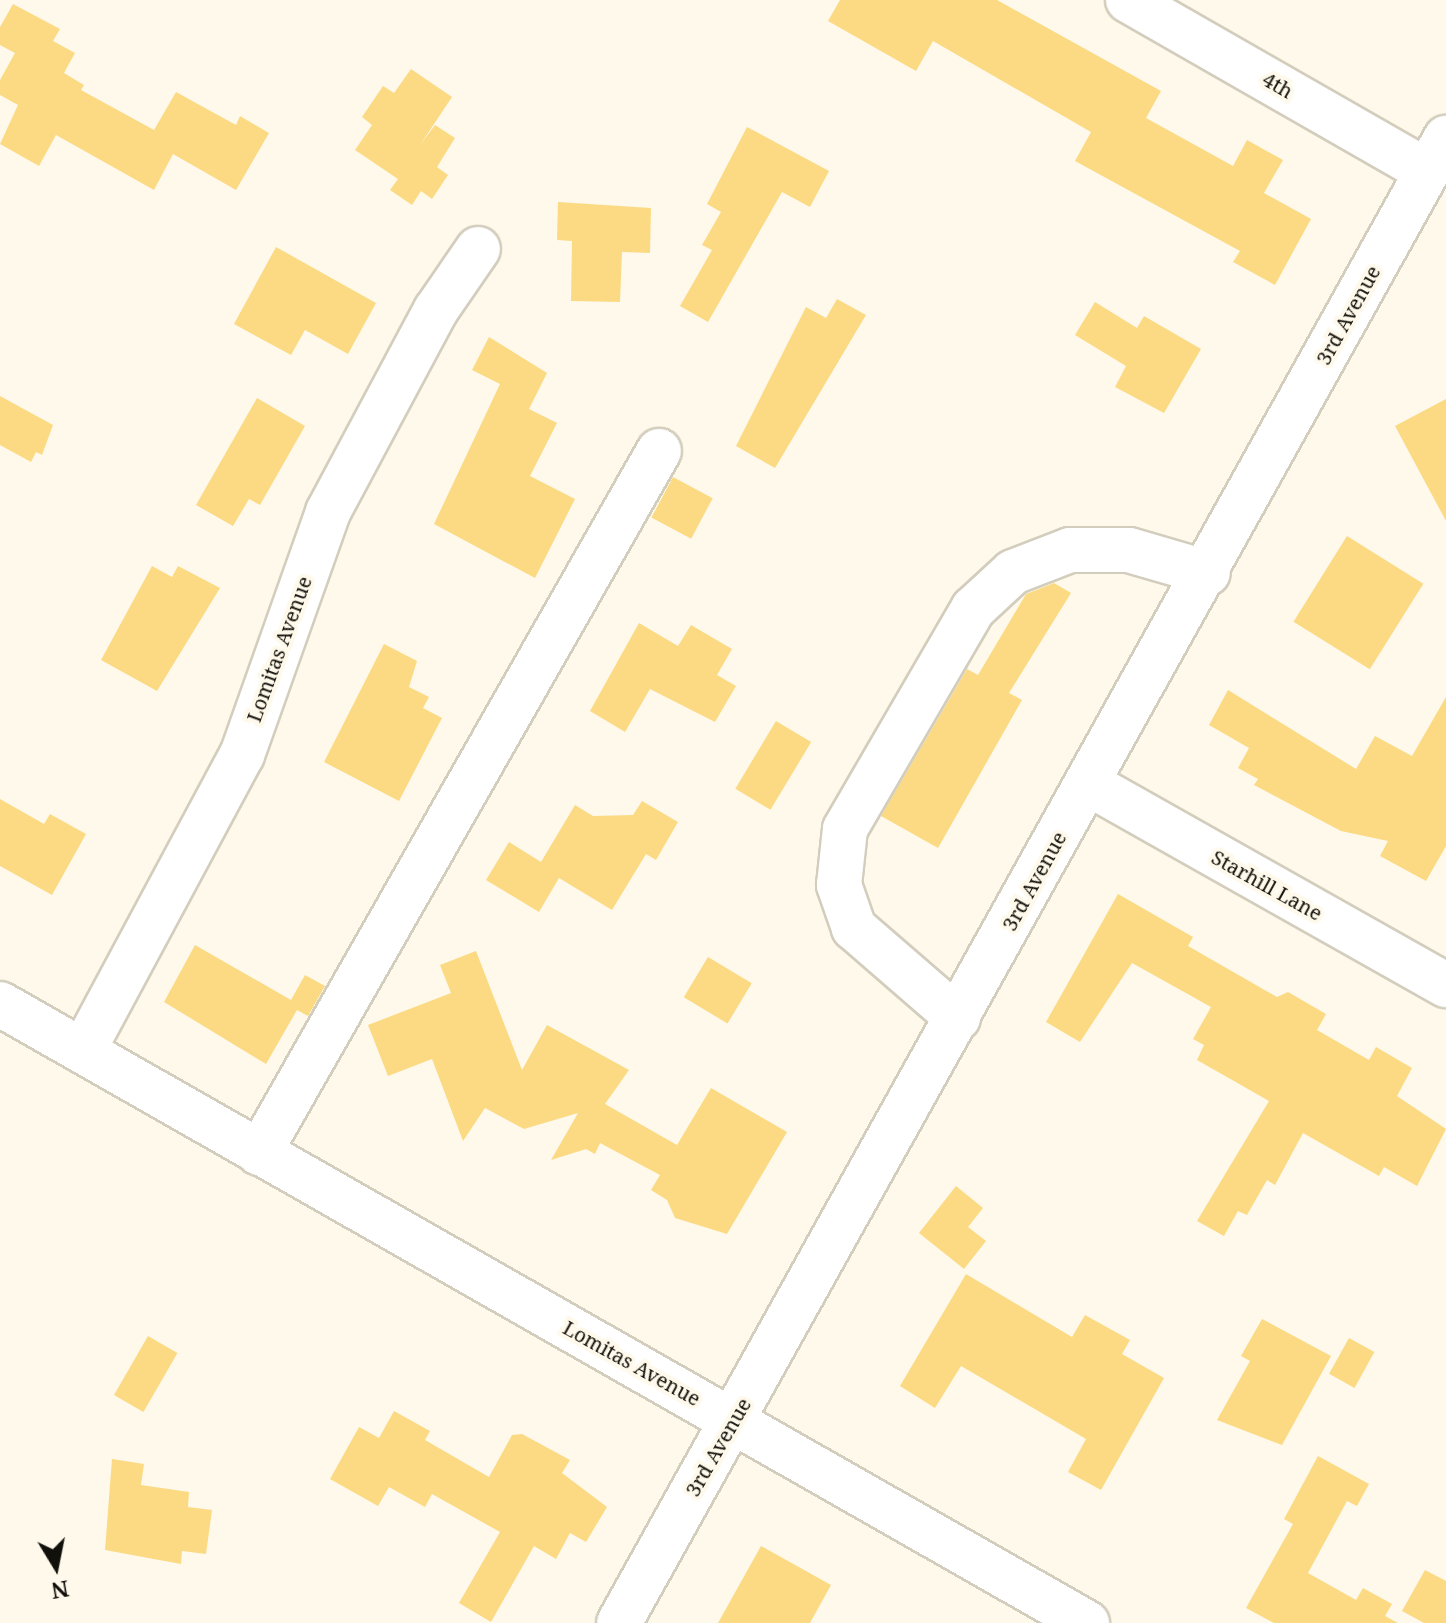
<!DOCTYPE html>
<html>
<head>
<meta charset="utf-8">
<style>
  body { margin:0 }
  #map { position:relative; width:1446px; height:1623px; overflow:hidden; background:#fef9eb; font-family:"Noto Serif",serif }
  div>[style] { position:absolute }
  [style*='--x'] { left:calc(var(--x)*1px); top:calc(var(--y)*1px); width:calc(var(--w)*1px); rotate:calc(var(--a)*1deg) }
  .building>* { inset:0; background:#fbda83; transform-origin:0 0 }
  .roads { filter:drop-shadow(2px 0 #d3cdbd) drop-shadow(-2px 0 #d3cdbd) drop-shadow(0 2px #d3cdbd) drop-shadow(0 -2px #d3cdbd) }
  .minor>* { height:44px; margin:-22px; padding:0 22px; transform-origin:22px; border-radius:22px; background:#fff }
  span { translate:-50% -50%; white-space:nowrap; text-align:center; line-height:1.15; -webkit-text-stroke:8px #fef9eb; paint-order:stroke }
  .street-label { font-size:20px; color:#12100a }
  .north { position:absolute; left:16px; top:1527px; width:80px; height:80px; -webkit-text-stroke:6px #fef9eb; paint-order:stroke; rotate:170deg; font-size:22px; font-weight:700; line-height:32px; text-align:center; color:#12100a }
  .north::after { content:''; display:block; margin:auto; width:28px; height:36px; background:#12100a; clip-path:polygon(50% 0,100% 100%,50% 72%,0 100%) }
</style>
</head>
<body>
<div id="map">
  <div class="building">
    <div style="clip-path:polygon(840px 0,997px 0,1161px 91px,1146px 118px,1233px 166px,1247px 140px,1283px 160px,1264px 193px,1311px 219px,1275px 285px,1233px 262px,1240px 251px,1075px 161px,1091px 132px,933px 41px,916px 71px,828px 21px)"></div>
    <div style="clip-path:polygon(13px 4px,60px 29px,53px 41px,75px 53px,64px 73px,84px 85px,81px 90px,154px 130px,176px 92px,236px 125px,240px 116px,269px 133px,236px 190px,173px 154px,154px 190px,56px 135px,39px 166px,0 144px,18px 105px,0 95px,0 80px,15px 53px,0 45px,0 27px)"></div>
    <div style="clip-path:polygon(411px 69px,452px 97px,420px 145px,435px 125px,455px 138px,437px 167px,448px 175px,432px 199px,421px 191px,412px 205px,390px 190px,398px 179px,355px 150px,372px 125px,362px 117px,383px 86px,394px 93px)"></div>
    <div style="clip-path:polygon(747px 127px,829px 171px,810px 207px,782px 192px,708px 322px,680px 306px,712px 250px,702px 245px,721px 212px,707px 204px)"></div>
    <div style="clip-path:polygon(558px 202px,651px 208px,650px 253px,622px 252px,620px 302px,571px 301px,572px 241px,557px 240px)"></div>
    <div style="clip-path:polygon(276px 247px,376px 303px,348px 354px,305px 330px,291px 355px,234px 324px)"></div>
    <div style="clip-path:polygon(837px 299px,866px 315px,775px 468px,736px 446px,806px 307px,826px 318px)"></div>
    <div style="clip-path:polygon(1095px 302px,1137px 328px,1144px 316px,1201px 349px,1164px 413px,1115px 387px,1126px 366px,1075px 335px)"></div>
    <div style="clip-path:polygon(489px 337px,547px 373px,529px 409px,557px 423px,530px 476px,575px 499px,535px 578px,434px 524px,500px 384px,472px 370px)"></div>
    <div style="clip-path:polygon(0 396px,53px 425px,42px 455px,36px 452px,31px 462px,0 445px)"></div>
    <div style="clip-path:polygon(257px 398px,305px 426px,260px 505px,249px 499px,233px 526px,196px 505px)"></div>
    <div style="clip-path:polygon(1446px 399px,1446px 521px,1395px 426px)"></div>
    <div style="left:673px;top:477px;width:45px;height:46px;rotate:28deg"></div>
    <div style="left:1347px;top:536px;width:90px;height:101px;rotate:32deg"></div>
    <div style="clip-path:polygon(152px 566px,172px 577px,178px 566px,220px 588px,157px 691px,101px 660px)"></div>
    <div style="clip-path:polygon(1054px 583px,1071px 593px,1009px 693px,1022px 700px,938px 848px,881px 816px,967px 669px,978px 675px,1026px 594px)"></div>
    <div style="clip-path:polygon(639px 623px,678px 646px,691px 625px,732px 649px,717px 675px,736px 686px,715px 722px,650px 689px,625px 732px,590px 711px)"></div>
    <div style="clip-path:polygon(384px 644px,417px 661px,409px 687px,429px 697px,423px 708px,442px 718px,399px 801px,324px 762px)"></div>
    <div style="clip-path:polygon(1228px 690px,1356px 769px,1375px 736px,1412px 756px,1446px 697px,1446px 846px,1426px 881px,1380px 856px,1388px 841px,1341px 831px,1254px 785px,1258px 779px,1238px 768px,1249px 748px,1209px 725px)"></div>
    <div style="left:776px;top:721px;width:41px;height:79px;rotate:31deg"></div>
    <div style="clip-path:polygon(0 799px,44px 824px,50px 814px,86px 834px,52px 895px,0 866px)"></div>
    <div style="clip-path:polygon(642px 801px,678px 822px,656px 860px,646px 854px,612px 910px,559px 878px,539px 912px,486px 880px,509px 842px,541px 862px,575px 805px,593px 816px,633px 815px)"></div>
    <div style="clip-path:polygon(1118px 894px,1193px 937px,1188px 946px,1277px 997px,1288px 992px,1326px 1014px,1317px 1030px,1369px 1060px,1376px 1047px,1412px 1068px,1397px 1096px,1446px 1129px,1417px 1186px,1384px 1167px,1379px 1176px,1303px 1133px,1275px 1185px,1267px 1180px,1247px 1215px,1238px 1211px,1224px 1236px,1197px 1221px,1269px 1101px,1197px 1060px,1204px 1045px,1193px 1039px,1211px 1007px,1132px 963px,1080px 1042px,1046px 1022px)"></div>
    <div style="clip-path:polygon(195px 945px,291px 1000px,305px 975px,325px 986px,308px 1016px,297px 1010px,266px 1064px,164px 1002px)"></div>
    <div style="clip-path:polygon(476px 951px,522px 1070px,547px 1025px,629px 1070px,605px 1104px,677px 1145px,711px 1088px,787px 1132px,727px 1234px,675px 1218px,667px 1200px,651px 1190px,660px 1175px,600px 1143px,595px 1154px,586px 1149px,551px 1160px,578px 1113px,524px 1129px,485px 1108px,463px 1141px,432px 1059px,388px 1076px,368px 1025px,451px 993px,440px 965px)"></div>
    <div style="left:708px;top:957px;width:51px;height:47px;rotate:31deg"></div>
    <div style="clip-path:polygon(956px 1186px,983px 1208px,968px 1227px,986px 1241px,964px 1269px,919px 1233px)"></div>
    <div style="clip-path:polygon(966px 1274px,1072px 1337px,1085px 1315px,1130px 1340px,1122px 1354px,1164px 1378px,1101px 1490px,1068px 1472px,1086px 1439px,961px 1366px,935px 1408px,900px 1386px)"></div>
    <div style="clip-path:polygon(1262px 1319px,1331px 1356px,1282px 1445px,1217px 1420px,1250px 1361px,1241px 1356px)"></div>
    <div style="left:148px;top:1336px;width:34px;height:68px;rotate:30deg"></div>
    <div style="left:1349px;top:1338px;width:29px;height:41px;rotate:29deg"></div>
    <div style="clip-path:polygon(394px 1411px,430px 1431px,425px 1440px,489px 1477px,512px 1435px,522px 1434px,570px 1460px,562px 1473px,607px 1507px,586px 1542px,570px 1533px,556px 1559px,534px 1546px,491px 1622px,459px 1603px,500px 1532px,432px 1494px,425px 1507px,389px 1487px,378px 1506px,330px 1479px,359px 1427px,379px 1438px)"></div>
    <div style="clip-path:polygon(1318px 1456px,1369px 1484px,1357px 1506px,1347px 1501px,1308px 1573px,1356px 1600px,1363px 1588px,1392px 1604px,1385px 1616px,1398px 1623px,1274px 1623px,1246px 1608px,1293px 1524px,1284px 1519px)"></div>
    <div style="clip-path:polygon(112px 1459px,144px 1464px,141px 1485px,189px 1492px,188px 1507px,212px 1510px,206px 1554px,182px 1551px,181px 1564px,105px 1550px)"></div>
    <div style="clip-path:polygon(761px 1546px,831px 1585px,810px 1623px,718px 1623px)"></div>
    <div style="clip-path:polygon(1425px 1570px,1446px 1581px,1446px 1623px,1424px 1623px,1402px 1611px)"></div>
  </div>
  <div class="roads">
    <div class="minor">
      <div style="--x:1128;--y:0;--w:344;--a:29.8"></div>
      <div style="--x:1089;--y:784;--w:410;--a:29.4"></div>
      <div style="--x:0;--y:1004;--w:1251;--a:29.66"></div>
      <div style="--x:958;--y:1018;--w:138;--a:-139.1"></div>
      <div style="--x:854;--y:928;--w:46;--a:-109.2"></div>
      <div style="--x:839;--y:885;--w:56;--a:-83.9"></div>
      <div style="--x:845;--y:829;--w:255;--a:-59.8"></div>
      <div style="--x:973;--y:609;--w:54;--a:-42.8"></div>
      <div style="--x:1013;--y:572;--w:61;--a:-21.1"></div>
      <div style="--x:1070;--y:550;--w:59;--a:0"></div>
      <div style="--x:1129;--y:550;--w:82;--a:16.2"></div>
      <div style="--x:83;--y:1051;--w:336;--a:-61.8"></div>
      <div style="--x:242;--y:755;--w:258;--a:-70.5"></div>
      <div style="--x:328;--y:512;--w:229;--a:-61.9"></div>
      <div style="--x:436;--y:310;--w:74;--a:-55.5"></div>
      <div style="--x:259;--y:1153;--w:808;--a:-60.33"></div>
      <div style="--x:619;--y:1623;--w:1700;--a:-60.89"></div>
    </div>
  </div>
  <div class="street-label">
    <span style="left:1278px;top:85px;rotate:30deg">4th</span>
    <span style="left:1348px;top:315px;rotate:-61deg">3rd Avenue</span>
    <span style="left:279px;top:649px;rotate:-70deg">Lomitas Avenue</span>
    <span style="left:1034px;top:881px;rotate:-61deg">3rd Avenue</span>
    <span style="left:1267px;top:885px;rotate:29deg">Starhill Lane</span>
    <span style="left:632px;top:1363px;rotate:29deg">Lomitas Avenue</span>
    <span style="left:718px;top:1447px;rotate:-60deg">3rd Avenue</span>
  </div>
  <div class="north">N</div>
</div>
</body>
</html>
